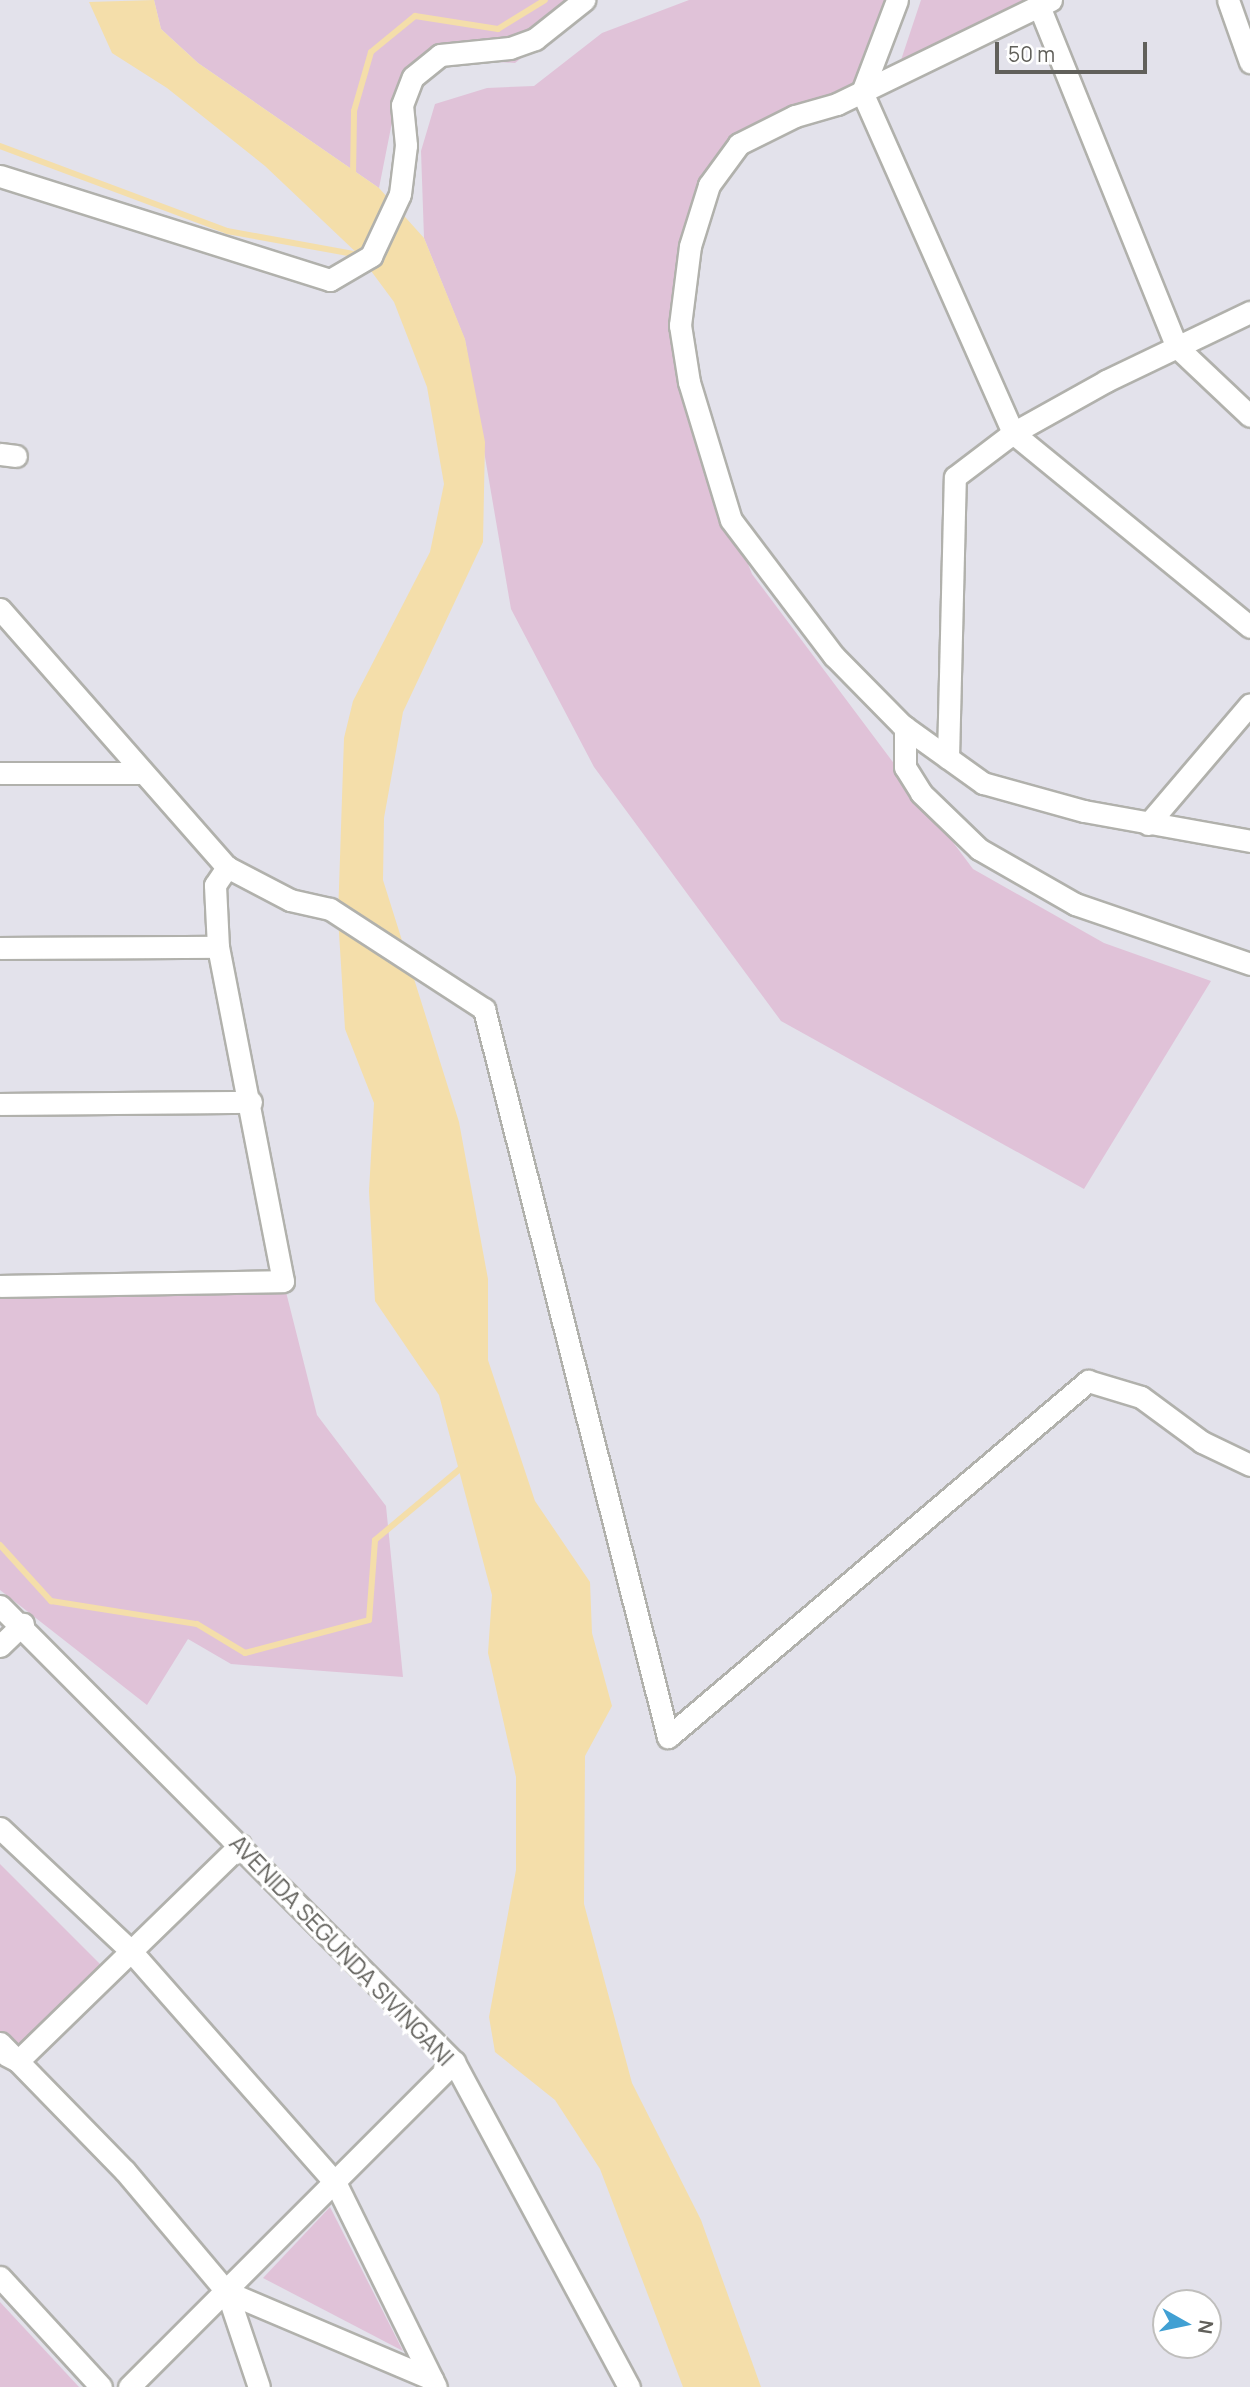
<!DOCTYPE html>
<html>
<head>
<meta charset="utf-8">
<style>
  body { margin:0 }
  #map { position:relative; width:1250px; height:2387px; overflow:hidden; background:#e3e2eb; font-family:Manrope,sans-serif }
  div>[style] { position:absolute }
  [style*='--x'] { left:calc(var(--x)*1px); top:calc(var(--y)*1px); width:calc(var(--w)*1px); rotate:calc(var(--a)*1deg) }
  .green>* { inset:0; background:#e0c2d8 }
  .water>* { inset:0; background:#f4deaa }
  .stream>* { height:6px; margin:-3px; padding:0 3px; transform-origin:3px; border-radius:3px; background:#f4deaa }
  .roads { filter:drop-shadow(2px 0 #b1b1ac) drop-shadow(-2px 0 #b1b1ac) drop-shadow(0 2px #b1b1ac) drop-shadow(0 -2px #b1b1ac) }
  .minor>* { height:21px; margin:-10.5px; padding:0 10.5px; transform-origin:10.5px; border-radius:10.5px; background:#fff }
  span { translate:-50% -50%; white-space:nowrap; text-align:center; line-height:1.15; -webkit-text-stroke:7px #fff; paint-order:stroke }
  .street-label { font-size:23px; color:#61605b }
  .north { position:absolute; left:1152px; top:2289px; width:70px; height:70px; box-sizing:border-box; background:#fff; border:2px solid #c0bfbd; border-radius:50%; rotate:99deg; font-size:19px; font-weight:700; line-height:28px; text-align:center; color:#61605b }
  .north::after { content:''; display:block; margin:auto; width:24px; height:32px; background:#41a0d3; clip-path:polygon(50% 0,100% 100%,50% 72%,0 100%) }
  .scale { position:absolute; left:995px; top:42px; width:152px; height:32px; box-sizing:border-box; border:4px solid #61605b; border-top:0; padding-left:9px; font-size:21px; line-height:24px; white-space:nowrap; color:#61605b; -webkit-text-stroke:5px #fff; paint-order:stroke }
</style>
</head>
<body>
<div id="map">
  <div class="green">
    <div style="clip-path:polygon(154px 0,594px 0,515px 63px,449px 59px,397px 97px,379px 188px,198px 63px,161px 29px)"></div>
    <div style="clip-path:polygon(689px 0,889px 0,861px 94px,717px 168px,683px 256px,681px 396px,752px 574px,973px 869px,1104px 943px,1211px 981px,1084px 1189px,781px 1021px,594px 767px,511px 609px,465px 340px,424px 238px,421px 151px,435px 104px,487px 88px,534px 86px,602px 33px)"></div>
    <div style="clip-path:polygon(921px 0,1038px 0,897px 72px)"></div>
    <div style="clip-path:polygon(284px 1284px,317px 1415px,386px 1506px,403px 1677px,231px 1664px,188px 1639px,147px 1705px,0 1590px,0 1298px)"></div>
    <div style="clip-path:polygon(0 1864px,103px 1967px,19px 2053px,0 2034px)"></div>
    <div style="clip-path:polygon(330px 2207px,403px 2351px,263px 2278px)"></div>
    <div style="clip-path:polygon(0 2302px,79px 2387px,0 2387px)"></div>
  </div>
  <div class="water">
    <div style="clip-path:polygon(154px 0,161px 29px,198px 63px,379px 188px,424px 238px,465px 339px,485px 442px,483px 542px,403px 712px,384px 818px,383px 880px,459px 1122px,488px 1279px,488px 1360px,535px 1501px,590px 1582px,592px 1633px,612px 1706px,585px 1756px,584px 1904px,632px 2083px,701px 2220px,761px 2387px,683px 2387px,600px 2169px,555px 2100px,495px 2052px,489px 2017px,516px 1870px,516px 1777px,488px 1653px,492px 1595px,439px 1395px,375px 1301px,369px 1191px,374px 1103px,345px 1029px,338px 917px,344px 738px,353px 701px,430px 552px,444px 484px,427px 387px,394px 302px,360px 256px,265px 166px,167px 88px,112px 53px,89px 2px)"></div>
  </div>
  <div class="stream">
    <div style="--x:0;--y:146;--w:242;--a:20.5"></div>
    <div style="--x:227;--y:231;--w:134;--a:10.3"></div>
    <div style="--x:353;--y:177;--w:66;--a:-89.1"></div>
    <div style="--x:354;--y:111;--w:61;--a:-73.9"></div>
    <div style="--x:371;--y:52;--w:57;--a:-39.3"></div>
    <div style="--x:415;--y:16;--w:84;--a:8.9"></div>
    <div style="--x:498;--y:29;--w:55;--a:-31.7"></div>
    <div style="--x:0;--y:1545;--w:76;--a:47.7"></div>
    <div style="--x:51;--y:1601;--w:148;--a:9"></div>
    <div style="--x:197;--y:1624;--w:56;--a:31.1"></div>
    <div style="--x:245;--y:1653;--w:128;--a:-14.9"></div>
    <div style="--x:369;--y:1620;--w:80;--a:-85.7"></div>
    <div style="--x:375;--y:1540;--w:119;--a:-39.9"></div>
  </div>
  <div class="roads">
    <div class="minor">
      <div style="--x:897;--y:0;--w:98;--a:110.8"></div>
      <div style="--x:862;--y:92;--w:373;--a:66.1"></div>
      <div style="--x:1013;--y:433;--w:306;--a:39.3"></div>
      <div style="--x:1051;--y:0;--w:238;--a:154.1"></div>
      <div style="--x:837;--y:104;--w:44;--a:164.1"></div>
      <div style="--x:795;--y:116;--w:63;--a:153.4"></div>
      <div style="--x:739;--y:144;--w:51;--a:126.2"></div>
      <div style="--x:709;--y:185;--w:64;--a:107.3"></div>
      <div style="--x:690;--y:246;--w:80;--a:97.2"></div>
      <div style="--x:680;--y:325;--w:58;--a:81"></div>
      <div style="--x:689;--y:382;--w:144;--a:73.1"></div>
      <div style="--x:731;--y:520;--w:171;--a:52.9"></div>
      <div style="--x:834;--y:656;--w:97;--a:45.4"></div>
      <div style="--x:902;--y:725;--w:100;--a:35.6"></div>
      <div style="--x:983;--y:783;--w:105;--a:15.5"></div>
      <div style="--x:1084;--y:811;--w:169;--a:10.2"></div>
      <div style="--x:1228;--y:0;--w:66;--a:70.5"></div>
      <div style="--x:1039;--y:6;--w:368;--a:68"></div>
      <div style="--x:1177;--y:347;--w:100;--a:43.4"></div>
      <div style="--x:0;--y:176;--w:346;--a:17.5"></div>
      <div style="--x:330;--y:280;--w:48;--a:-30.3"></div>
      <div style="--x:371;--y:256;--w:68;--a:-64.9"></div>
      <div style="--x:400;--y:194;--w:49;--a:-83"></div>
      <div style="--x:406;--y:145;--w:40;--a:-95.7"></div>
      <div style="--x:402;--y:105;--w:30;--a:-69"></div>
      <div style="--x:413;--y:77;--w:35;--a:-39"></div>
      <div style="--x:440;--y:55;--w:70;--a:-5.7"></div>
      <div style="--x:510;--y:48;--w:27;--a:-20"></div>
      <div style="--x:535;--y:39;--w:63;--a:-38.5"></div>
      <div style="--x:0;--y:454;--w:16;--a:7"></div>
      <div style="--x:0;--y:609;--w:344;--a:48.7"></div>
      <div style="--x:227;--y:867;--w:71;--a:27.6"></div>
      <div style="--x:290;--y:900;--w:41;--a:12.7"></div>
      <div style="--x:330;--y:909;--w:184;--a:33"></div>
      <div style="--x:484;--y:1009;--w:751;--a:75.82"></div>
      <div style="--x:668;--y:1737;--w:551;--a:-40.29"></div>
      <div style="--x:1088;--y:1381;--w:55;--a:16.8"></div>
      <div style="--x:1141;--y:1397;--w:76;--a:36.4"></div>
      <div style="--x:1202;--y:1442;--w:53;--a:25.6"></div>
      <div style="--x:905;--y:727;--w:40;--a:90"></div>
      <div style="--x:905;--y:767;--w:31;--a:58"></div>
      <div style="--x:921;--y:793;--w:81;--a:44"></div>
      <div style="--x:979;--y:849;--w:111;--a:29.8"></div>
      <div style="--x:1075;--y:904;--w:185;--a:18.9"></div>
      <div style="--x:948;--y:758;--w:281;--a:-88.6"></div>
      <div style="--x:955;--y:477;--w:73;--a:-37.2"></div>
      <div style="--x:1013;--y:433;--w:107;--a:-29.2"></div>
      <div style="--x:1106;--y:381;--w:160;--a:-25.6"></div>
      <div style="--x:0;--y:773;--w:139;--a:0"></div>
      <div style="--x:1148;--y:824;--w:157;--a:-49.6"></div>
      <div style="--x:0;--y:948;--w:218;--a:-0.3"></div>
      <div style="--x:0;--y:1104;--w:251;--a:-0.5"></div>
      <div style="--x:0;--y:1286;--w:283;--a:-1"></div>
      <div style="--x:283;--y:1281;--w:340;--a:-101"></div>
      <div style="--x:218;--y:947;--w:62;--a:-92.8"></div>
      <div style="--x:215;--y:885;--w:22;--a:-56"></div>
      <div style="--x:0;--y:1606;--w:643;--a:45.13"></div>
      <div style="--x:454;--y:2062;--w:369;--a:61.7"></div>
      <div style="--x:0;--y:1646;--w:32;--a:-44"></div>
      <div style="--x:0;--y:1828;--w:178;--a:43.2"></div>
      <div style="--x:130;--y:1950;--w:312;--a:48.6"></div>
      <div style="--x:336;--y:2184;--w:226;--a:63.8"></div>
      <div style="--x:0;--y:2043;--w:179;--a:45.7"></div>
      <div style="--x:125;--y:2171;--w:158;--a:49.9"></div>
      <div style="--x:227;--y:2292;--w:100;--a:71.4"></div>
      <div style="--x:6;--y:2055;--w:13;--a:27"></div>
      <div style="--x:18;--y:2061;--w:310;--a:-44.2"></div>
      <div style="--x:0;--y:2277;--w:149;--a:47.4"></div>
      <div style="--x:227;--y:2292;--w:223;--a:23"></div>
      <div style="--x:129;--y:2387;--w:460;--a:-45"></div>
    </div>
  </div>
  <div class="street-label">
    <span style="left:342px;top:1950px;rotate:46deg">AVENIDA SEGUNDA SIVINGANI</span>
  </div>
  <div class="north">N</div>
  <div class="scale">50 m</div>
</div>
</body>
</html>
